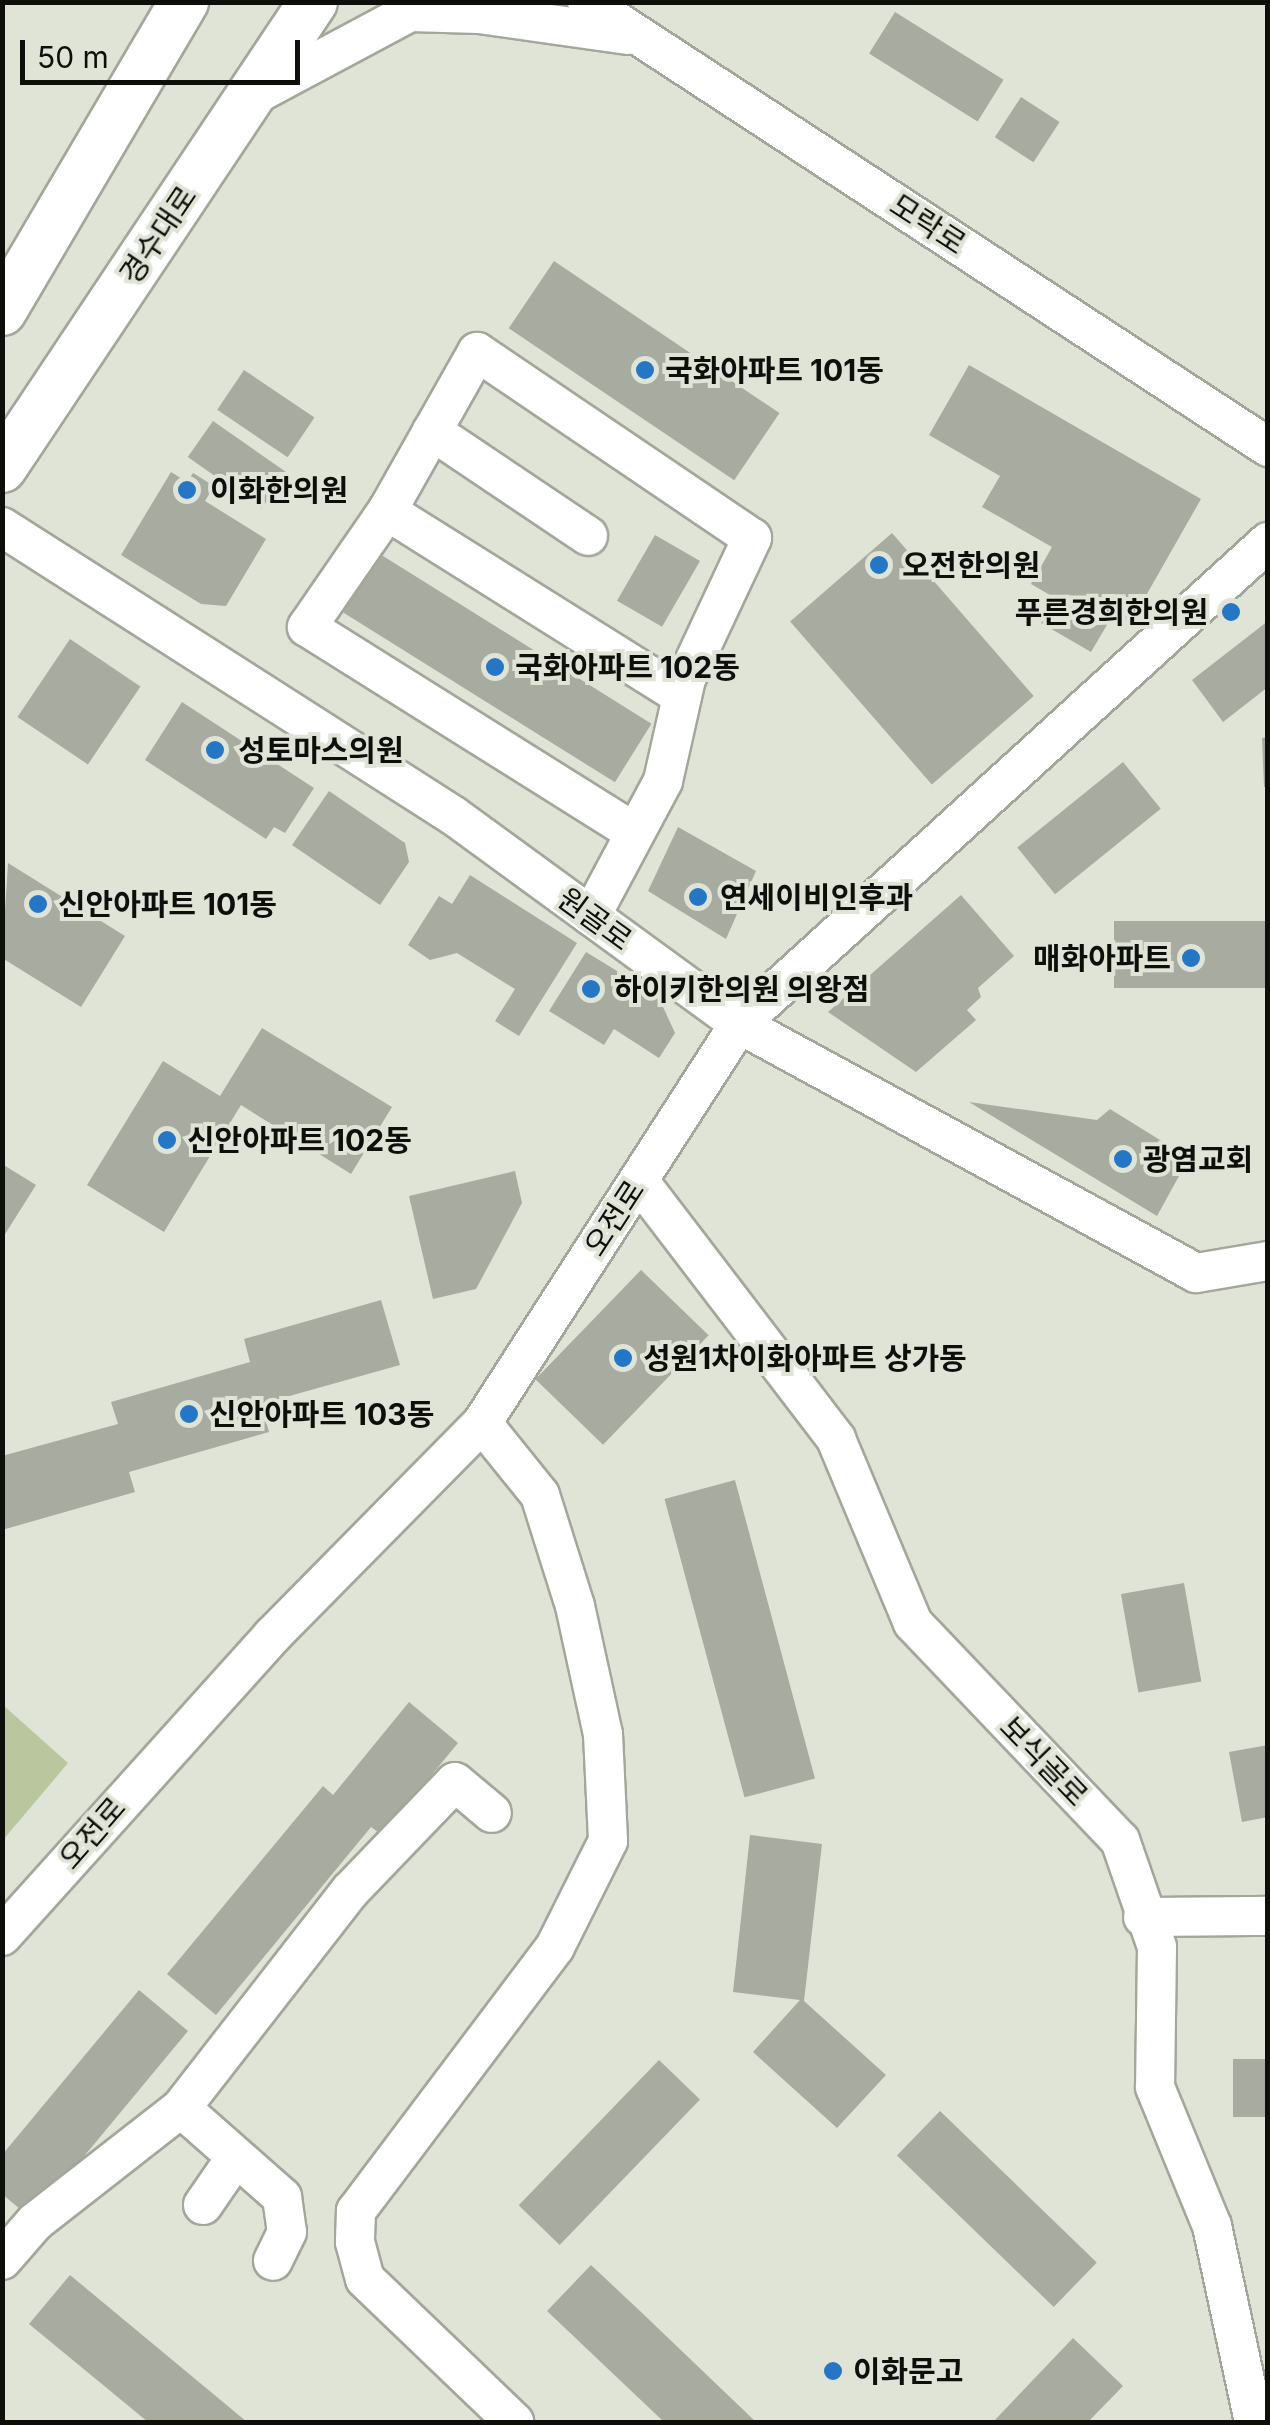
<!DOCTYPE html>
<html>
<head>
<meta charset="utf-8">
<style>
  body { margin:0 }
  #map { position:relative; width:1270px; height:2425px; overflow:hidden; background:#dfe4d7; font-family:Inter,"Noto Sans KR",sans-serif }
  div>[style] { position:absolute }
  [style*='--x'] { left:calc(var(--x)*1px); top:calc(var(--y)*1px); width:calc(var(--w)*1px); rotate:calc(var(--a)*1deg) }
  .green>* { inset:0; background:#b9c69e }
  .building>* { inset:0; background:#a8aca0; transform-origin:0 0 }
  .roads { filter:drop-shadow(2px 0 #a3a79b) drop-shadow(-2px 0 #a3a79b) drop-shadow(0 2px #a3a79b) drop-shadow(0 -2px #a3a79b) }
  .minor>* { height:38px; margin:-19px; padding:0 19px; transform-origin:19px; border-radius:19px; background:#fff }
  .major>* { height:48px; margin:-24px; padding:0 24px; transform-origin:24px; border-radius:24px; background:#fff }
  .dots>* { width:28px; height:28px; translate:-50% -50%; box-sizing:border-box; border:5px solid #dfe4d7; border-radius:50% }
  span { translate:-50% -50%; white-space:nowrap; text-align:center; line-height:1.15; -webkit-text-stroke:8px #dfe4d7; paint-order:stroke }
  .street-label { font-size:30px; color:#0e0f0b }
  .poi-label { font-size:30px; color:#0e0f0b; font-weight:700 }
  .left { translate:0 -50%; text-align:left }
  .right { translate:-100% -50%; text-align:right }
  .frame { position:absolute; inset:0; border:5px solid #0e0f0b; pointer-events:none }
  .scale { position:absolute; left:20px; top:40px; width:280px; height:45px; box-sizing:border-box; border:5px solid #0e0f0b; border-top:0; padding-left:12px; font-size:30px; line-height:35px; white-space:nowrap; color:#0e0f0b; -webkit-text-stroke:8px #dfe4d7; paint-order:stroke }
</style>
</head>
<body>
<div id="map">
  <div class="green">
    <div style="clip-path:polygon(3px 1705px,68px 1763px,3px 1840px)"></div>
  </div>
  <div class="building">
    <div style="left:895px;top:12px;width:128px;height:49px;rotate:32deg"></div>
    <div style="left:1021px;top:97px;width:46px;height:48px;rotate:33deg"></div>
    <div style="left:554px;top:261px;width:272px;height:81px;rotate:34deg"></div>
    <div style="clip-path:polygon(969px 365px,1201px 499px,1131px 622px,1114px 613px,1091px 652px,1041px 623px,1055px 598px,1031px 584px,1052px 547px,982px 507px,1000px 476px,929px 435px)"></div>
    <div style="left:244px;top:370px;width:85px;height:48px;rotate:34deg"></div>
    <div style="left:213px;top:421px;width:90px;height:44px;rotate:35deg"></div>
    <div style="clip-path:polygon(171px 472px,187px 482px,193px 473px,214px 486px,205px 501px,266px 539px,226px 606px,201px 604px,121px 555px)"></div>
    <div style="left:892px;top:533px;width:216px;height:135px;rotate:49deg"></div>
    <div style="left:655px;top:535px;width:52px;height:76px;rotate:30deg"></div>
    <div style="left:375px;top:551px;width:326px;height:69px;rotate:32deg"></div>
    <div style="clip-path:polygon(1268px 621px,1268px 687px,1223px 722px,1192px 680px)"></div>
    <div style="left:70px;top:639px;width:85px;height:94px;rotate:34deg"></div>
    <div style="clip-path:polygon(182px 702px,314px 788px,285px 833px,274px 827px,266px 839px,145px 760px)"></div>
    <div style="clip-path:polygon(1268px 737px,1268px 787px,1264px 787px,1262px 738px)"></div>
    <div style="left:1123px;top:762px;width:60px;height:136px;rotate:51deg"></div>
    <div style="clip-path:polygon(329px 791px,405px 843px,409px 862px,380px 905px,292px 845px)"></div>
    <div style="clip-path:polygon(678px 827px,756px 871px,726px 939px,648px 891px)"></div>
    <div style="clip-path:polygon(8px 863px,125px 936px,81px 1007px,2px 958px)"></div>
    <div style="clip-path:polygon(470px 875px,577px 943px,519px 1036px,495px 1021px,515px 989px,457px 953px,430px 960px,408px 945px,439px 896px,452px 904px)"></div>
    <div style="clip-path:polygon(961px 895px,1014px 956px,978px 988px,981px 997px,967px 1010px,976px 1020px,916px 1072px,828px 1012px)"></div>
    <div style="left:1268px;top:921px;width:67px;height:154px;rotate:90deg"></div>
    <div style="clip-path:polygon(586px 952px,658px 996px,675px 1033px,659px 1058px,614px 1029px,604px 1045px,549px 1011px)"></div>
    <div style="clip-path:polygon(262px 1028px,392px 1107px,351px 1174px,241px 1105px,164px 1232px,87px 1185px,163px 1061px,220px 1096px)"></div>
    <div style="clip-path:polygon(969px 1102px,1097px 1120px,1110px 1109px,1189px 1158px,1157px 1216px)"></div>
    <div style="clip-path:polygon(2px 1164px,36px 1185px,2px 1239px)"></div>
    <div style="clip-path:polygon(515px 1171px,522px 1203px,476px 1289px,433px 1299px,409px 1196px)"></div>
    <div style="left:641px;top:1270px;width:94px;height:152px;rotate:44deg"></div>
    <div style="clip-path:polygon(381px 1300px,400px 1365px,261px 1404px,269px 1432px,129px 1472px,135px 1492px,2px 1530px,2px 1456px,118px 1424px,111px 1402px,250px 1362px,244px 1339px)"></div>
    <div style="left:735px;top:1480px;width:309px;height:73px;rotate:75deg"></div>
    <div style="left:1184px;top:1583px;width:100px;height:64px;rotate:80deg"></div>
    <div style="clip-path:polygon(409px 1702px,458px 1743px,382px 1835px,371px 1827px,216px 2015px,167px 1974px,323px 1786px,333px 1795px)"></div>
    <div style="clip-path:polygon(1268px 1745px,1268px 1817px,1242px 1822px,1229px 1752px)"></div>
    <div style="clip-path:polygon(750px 1835px,822px 1844px,804px 2001px,886px 2075px,837px 2128px,753px 2052px,800px 2000px,733px 1992px)"></div>
    <div style="clip-path:polygon(139px 1990px,188px 2031px,32px 2219px,2px 2194px,2px 2155px)"></div>
    <div style="left:1268px;top:2059px;width:58px;height:35px;rotate:90deg"></div>
    <div style="left:659px;top:2060px;width:57px;height:202px;rotate:44deg"></div>
    <div style="left:940px;top:2111px;width:218px;height:62px;rotate:44deg"></div>
    <div style="clip-path:polygon(591px 2265px,640px 2311px,756px 2422px,664px 2422px,547px 2311px)"></div>
    <div style="clip-path:polygon(70px 2275px,247px 2422px,148px 2422px,29px 2324px)"></div>
    <div style="clip-path:polygon(1073px 2338px,1123px 2386px,1088px 2422px,993px 2422px)"></div>
  </div>
  <div class="roads">
    <div class="minor">
      <div style="--x:587;--y:2;--w:814;--a:33.16"></div>
      <div style="--x:249;--y:98;--w:183;--a:-28.1"></div>
      <div style="--x:410;--y:12;--w:69;--a:1.7"></div>
      <div style="--x:479;--y:14;--w:150;--a:8"></div>
      <div style="--x:432;--y:431;--w:188;--a:33.9"></div>
      <div style="--x:387;--y:511;--w:141;--a:124.6"></div>
      <div style="--x:307;--y:627;--w:387;--a:32.1"></div>
      <div style="--x:2;--y:527;--w:536;--a:32.59"></div>
      <div style="--x:454;--y:816;--w:353;--a:36.1"></div>
      <div style="--x:739;--y:1024;--w:520;--a:28.58"></div>
      <div style="--x:1196;--y:1273;--w:73;--a:-9.5"></div>
      <div style="--x:591;--y:916;--w:153;--a:-61.9"></div>
      <div style="--x:663;--y:781;--w:105;--a:-77.3"></div>
      <div style="--x:686;--y:679;--w:156;--a:-64.9"></div>
      <div style="--x:752;--y:538;--w:332;--a:-145.9"></div>
      <div style="--x:477;--y:352;--w:183;--a:119.5"></div>
      <div style="--x:387;--y:511;--w:348;--a:32.1"></div>
      <div style="--x:639;--y:1181;--w:325;--a:52.6"></div>
      <div style="--x:836;--y:1439;--w:199;--a:67.3"></div>
      <div style="--x:913;--y:1623;--w:300;--a:46.4"></div>
      <div style="--x:1120;--y:1840;--w:113;--a:70.9"></div>
      <div style="--x:1157;--y:1947;--w:140;--a:90.8"></div>
      <div style="--x:1155;--y:2087;--w:150;--a:67.7"></div>
      <div style="--x:1212;--y:2226;--w:200;--a:77.9"></div>
      <div style="--x:482;--y:1423;--w:92;--a:51.1"></div>
      <div style="--x:540;--y:1495;--w:116;--a:72.5"></div>
      <div style="--x:575;--y:1606;--w:131;--a:77.7"></div>
      <div style="--x:603;--y:1734;--w:107;--a:87.3"></div>
      <div style="--x:608;--y:1841;--w:119;--a:116.6"></div>
      <div style="--x:555;--y:1947;--w:331;--a:127"></div>
      <div style="--x:356;--y:2211;--w:31;--a:92"></div>
      <div style="--x:355;--y:2242;--w:38;--a:75"></div>
      <div style="--x:365;--y:2279;--w:207;--a:43.8"></div>
      <div style="--x:1143;--y:1917;--w:125;--a:-0.5"></div>
      <div style="--x:2;--y:1936;--w:404;--a:-48"></div>
      <div style="--x:272;--y:1636;--w:299;--a:-45.4"></div>
      <div style="--x:482;--y:1423;--w:475;--a:-57.2"></div>
      <div style="--x:739;--y:1024;--w:716;--a:-42.34"></div>
      <div style="--x:181;--y:2108;--w:135;--a:41.4"></div>
      <div style="--x:282;--y:2197;--w:35;--a:82"></div>
      <div style="--x:287;--y:2232;--w:32;--a:116"></div>
      <div style="--x:203;--y:2205;--w:58;--a:-55.5"></div>
      <div style="--x:2;--y:2260;--w:50;--a:-49"></div>
      <div style="--x:35;--y:2222;--w:185;--a:-38"></div>
      <div style="--x:181;--y:2108;--w:275;--a:-52.1"></div>
      <div style="--x:350;--y:1891;--w:151;--a:-46.1"></div>
      <div style="--x:455;--y:1782;--w:48;--a:40"></div>
    </div>
    <div class="major">
      <div style="--x:2;--y:311;--w:359;--a:-59.5"></div>
      <div style="--x:2;--y:468;--w:560;--a:-56.28"></div>
    </div>
  </div>
  <div class="dots">
    <div style="left:645px;top:370px;background:#2576c5"></div>
    <div style="left:187px;top:490px;background:#2576c5"></div>
    <div style="left:879px;top:565px;background:#2576c5"></div>
    <div style="left:1231px;top:612px;background:#2576c5"></div>
    <div style="left:495px;top:667px;background:#2576c5"></div>
    <div style="left:215px;top:750px;background:#2576c5"></div>
    <div style="left:698px;top:897px;background:#2576c5"></div>
    <div style="left:38px;top:904px;background:#2576c5"></div>
    <div style="left:1191px;top:958px;background:#2576c5"></div>
    <div style="left:591px;top:989px;background:#2576c5"></div>
    <div style="left:167px;top:1140px;background:#2576c5"></div>
    <div style="left:1123px;top:1159px;background:#2576c5"></div>
    <div style="left:623px;top:1358px;background:#2576c5"></div>
    <div style="left:189px;top:1414px;background:#2576c5"></div>
    <div style="left:833px;top:2371px;background:#2576c5"></div>
  </div>
  <div class="street-label">
    <span style="left:928px;top:224px;rotate:33deg">모락로</span>
    <span style="left:158px;top:235px;rotate:-56deg">경수대로</span>
    <span style="left:595px;top:919px;rotate:36deg">원골로</span>
    <span style="left:614px;top:1218px;rotate:-57deg">오전로</span>
    <span style="left:1044px;top:1761px;rotate:46deg">보식골로</span>
    <span style="left:92px;top:1833px;rotate:-49deg">오전로</span>
  </div>
  <div class="poi-label">
    <span class="left" style="left:665px;top:370px">국화아파트 101동</span>
    <span class="left" style="left:210px;top:490px">이화한의원</span>
    <span class="left" style="left:902px;top:565px">오전한의원</span>
    <span class="right" style="left:1208px;top:612px">푸른경희한의원</span>
    <span class="left" style="left:515px;top:667px">국화아파트 102동</span>
    <span class="left" style="left:238px;top:750px">성토마스의원</span>
    <span class="left" style="left:720px;top:897px">연세이비인후과</span>
    <span class="left" style="left:58px;top:904px">신안아파트 101동</span>
    <span class="right" style="left:1171px;top:958px">매화아파트</span>
    <span class="left" style="left:614px;top:989px">하이키한의원 의왕점</span>
    <span class="left" style="left:187px;top:1140px">신안아파트 102동</span>
    <span class="left" style="left:1143px;top:1159px">광염교회</span>
    <span class="left" style="left:643px;top:1358px">성원1차이화아파트 상가동</span>
    <span class="left" style="left:209px;top:1414px">신안아파트 103동</span>
    <span class="left" style="left:853px;top:2371px">이화문고</span>
  </div>
  <div class="frame"></div>
  <div class="scale">50 m</div>
</div>
</body>
</html>
